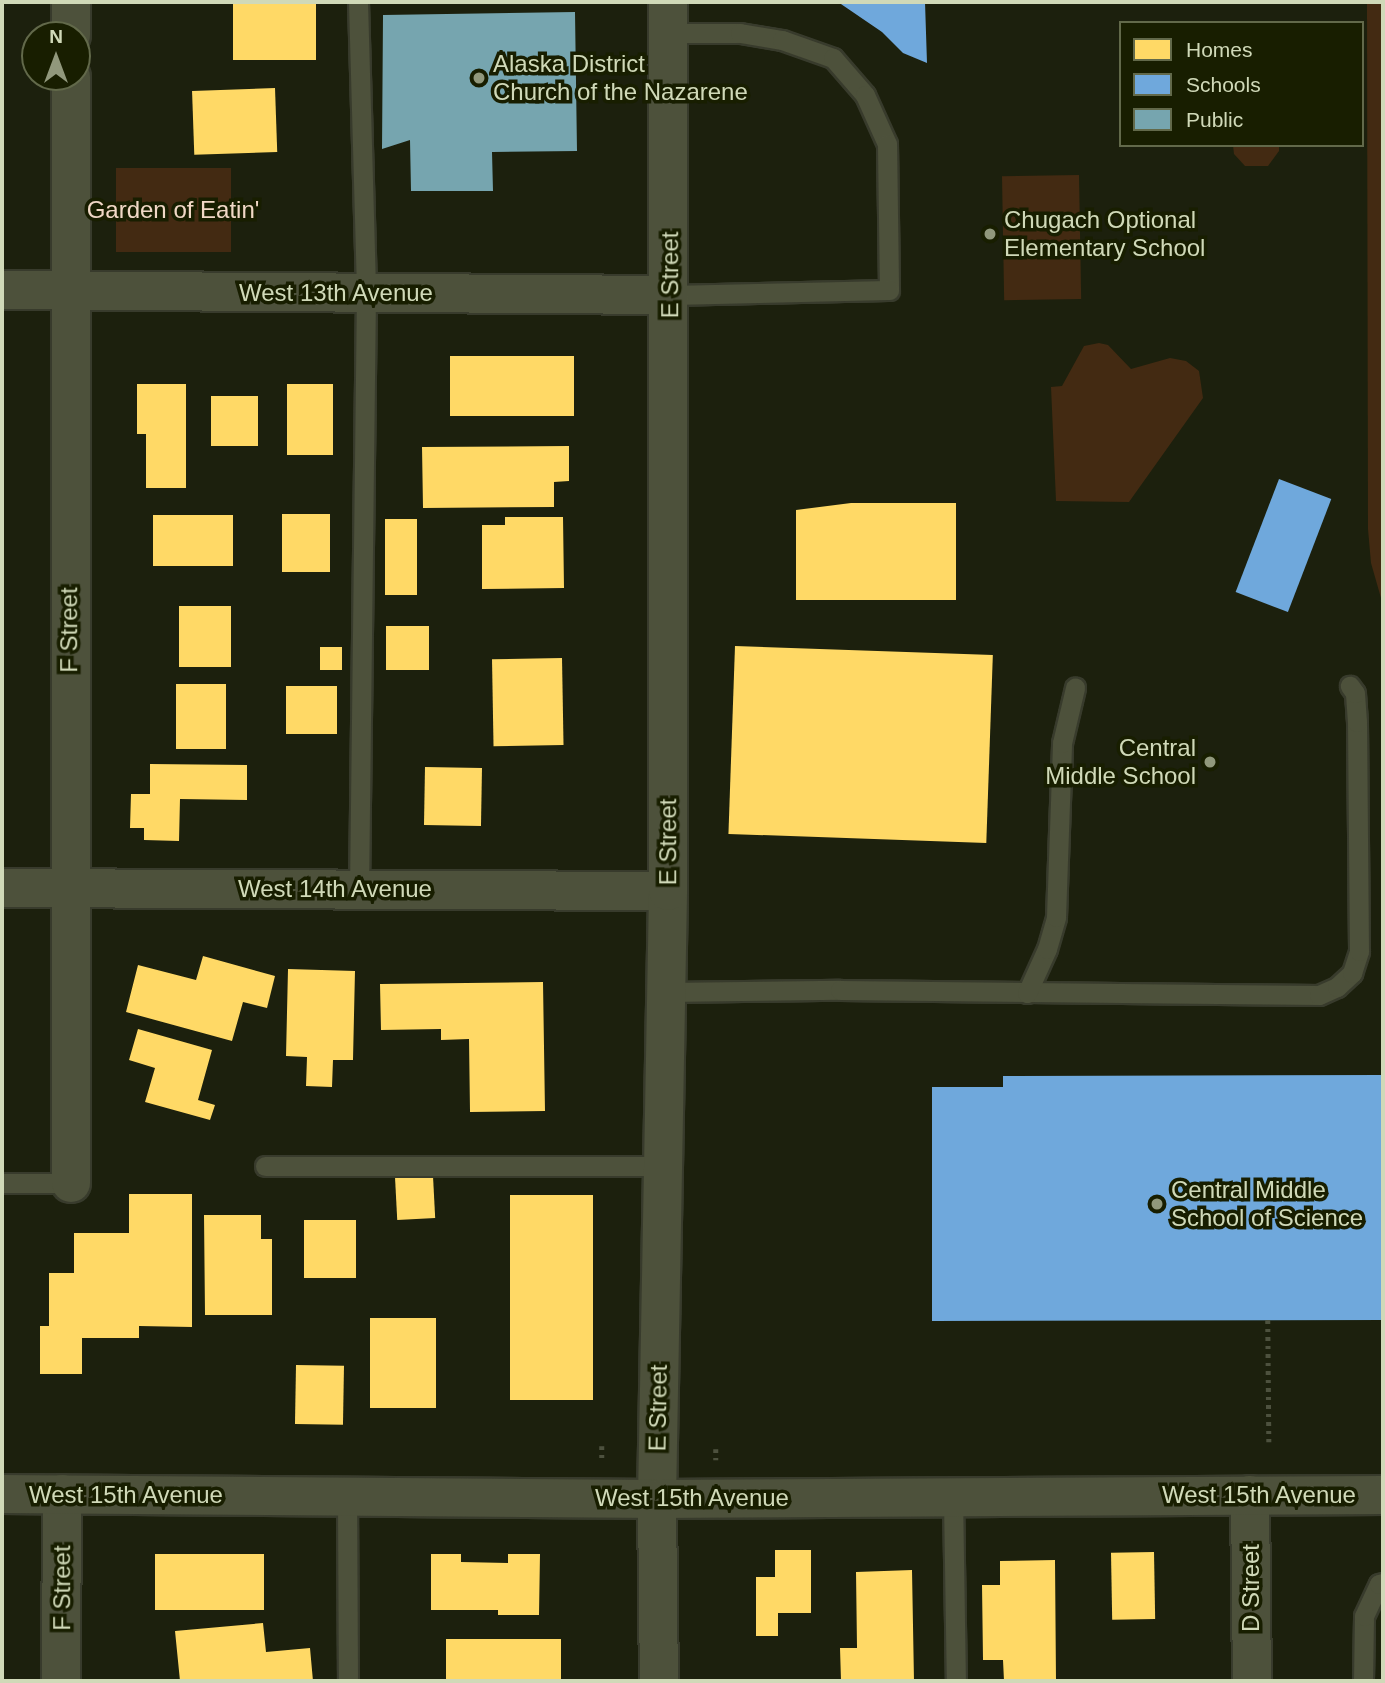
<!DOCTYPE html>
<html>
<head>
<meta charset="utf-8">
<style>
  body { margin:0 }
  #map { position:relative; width:1385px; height:1683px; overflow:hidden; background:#1c200d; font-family:Helvetica,sans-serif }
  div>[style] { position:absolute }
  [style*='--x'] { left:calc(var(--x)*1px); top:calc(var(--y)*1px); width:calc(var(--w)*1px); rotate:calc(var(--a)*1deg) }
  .green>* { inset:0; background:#432a12; transform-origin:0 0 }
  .homes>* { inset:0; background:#ffd966; transform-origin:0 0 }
  .schools>* { inset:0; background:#6fa8dc; transform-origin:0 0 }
  .public>* { inset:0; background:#76a5af }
  .path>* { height:4.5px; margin-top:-2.25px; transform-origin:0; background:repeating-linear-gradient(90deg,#4d513e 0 3.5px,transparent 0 8.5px) }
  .roads { filter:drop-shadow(2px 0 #383b2c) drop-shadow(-2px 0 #383b2c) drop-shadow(0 2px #383b2c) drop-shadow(0 -2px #383b2c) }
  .service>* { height:19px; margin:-9.5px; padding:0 9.5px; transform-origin:9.5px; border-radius:9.5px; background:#4d513b }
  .minor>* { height:38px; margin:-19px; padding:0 19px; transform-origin:19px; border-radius:19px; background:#4d513b }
  .tertiary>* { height:38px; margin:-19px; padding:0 19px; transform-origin:19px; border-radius:19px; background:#4d513b }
  .secondary>* { height:38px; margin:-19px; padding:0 19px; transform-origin:19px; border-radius:19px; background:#4d513b }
  .dots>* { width:19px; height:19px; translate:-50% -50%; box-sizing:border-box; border:4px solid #181e00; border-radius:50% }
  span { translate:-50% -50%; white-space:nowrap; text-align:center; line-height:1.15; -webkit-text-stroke:7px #181e00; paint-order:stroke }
  .poi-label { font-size:24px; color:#d0d9b8 }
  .left { translate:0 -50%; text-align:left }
  .right { translate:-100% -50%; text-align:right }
  .park-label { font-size:24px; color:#f1d8c6 }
  .street-label { font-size:24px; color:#d0d9b8 }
  .frame { position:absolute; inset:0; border:4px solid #d0d9b8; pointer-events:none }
  .legend { position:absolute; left:1119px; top:21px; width:245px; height:126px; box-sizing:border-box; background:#181e00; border:2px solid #62694a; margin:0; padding:9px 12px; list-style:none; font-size:21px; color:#d0d9b8 }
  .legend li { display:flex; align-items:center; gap:14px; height:35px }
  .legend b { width:35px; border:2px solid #62694a }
  .north { position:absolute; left:21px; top:21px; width:70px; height:70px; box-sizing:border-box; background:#181e00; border:2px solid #62694a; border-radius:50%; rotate:0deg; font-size:19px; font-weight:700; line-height:28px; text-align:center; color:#d0d9b8 }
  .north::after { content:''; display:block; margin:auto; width:24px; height:32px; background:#91987c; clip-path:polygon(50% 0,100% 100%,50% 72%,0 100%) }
</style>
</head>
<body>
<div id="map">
  <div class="green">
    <div style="clip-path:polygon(1367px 2px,1383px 2px,1383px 605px,1371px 563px,1368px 529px)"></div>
    <div style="clip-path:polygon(1233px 145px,1279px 145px,1279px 151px,1268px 166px,1245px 166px,1234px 154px)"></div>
    <div style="left:116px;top:168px;width:115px;height:84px"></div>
    <div style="left:1079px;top:175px;width:124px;height:77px;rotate:89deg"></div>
    <div style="clip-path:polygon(1099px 343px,1108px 345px,1131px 369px,1170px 358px,1186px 361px,1199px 371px,1203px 398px,1129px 502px,1056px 501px,1051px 387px,1062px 386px,1084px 346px)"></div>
  </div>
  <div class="homes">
    <div style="left:233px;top:4px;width:83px;height:56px"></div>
    <div style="left:275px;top:88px;width:64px;height:83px;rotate:88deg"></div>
    <div style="left:450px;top:356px;width:124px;height:60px"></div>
    <div style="clip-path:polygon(137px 384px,186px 384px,186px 488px,146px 488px,146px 434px,137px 434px)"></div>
    <div style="left:287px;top:384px;width:46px;height:71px"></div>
    <div style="left:211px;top:396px;width:47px;height:50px"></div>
    <div style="clip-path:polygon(569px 446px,569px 481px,554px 482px,554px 507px,423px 508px,422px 447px)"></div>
    <div style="clip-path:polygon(851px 503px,956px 503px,956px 600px,796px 600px,796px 510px)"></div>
    <div style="left:282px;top:514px;width:48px;height:58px"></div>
    <div style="left:153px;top:515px;width:80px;height:51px"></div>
    <div style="clip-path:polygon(505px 517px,563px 517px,564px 588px,482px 589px,482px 525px,505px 525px)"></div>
    <div style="left:385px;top:519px;width:32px;height:76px"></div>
    <div style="left:179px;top:606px;width:52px;height:61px"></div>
    <div style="left:386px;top:626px;width:43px;height:44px"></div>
    <div style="left:735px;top:646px;width:258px;height:188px;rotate:2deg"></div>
    <div style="left:320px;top:647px;width:22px;height:23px"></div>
    <div style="left:562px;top:658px;width:87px;height:70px;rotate:89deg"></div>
    <div style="left:176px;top:684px;width:50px;height:65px"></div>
    <div style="left:286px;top:686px;width:51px;height:48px"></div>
    <div style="clip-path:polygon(150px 764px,247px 765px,247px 800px,180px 799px,179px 841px,144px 840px,144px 828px,130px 828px,131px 794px,150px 794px)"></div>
    <div style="left:425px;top:767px;width:57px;height:58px;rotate:1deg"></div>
    <div style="clip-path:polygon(203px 956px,275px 976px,267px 1008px,243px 1002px,232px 1041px,126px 1012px,138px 965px,196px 980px)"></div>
    <div style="clip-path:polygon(288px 969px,355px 971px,353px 1060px,333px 1060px,332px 1087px,306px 1086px,307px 1057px,286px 1056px)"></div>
    <div style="clip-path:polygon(543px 982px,545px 1111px,470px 1112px,469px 1039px,441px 1040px,441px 1029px,381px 1030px,380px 984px)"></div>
    <div style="clip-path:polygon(138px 1029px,212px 1050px,198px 1100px,215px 1105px,210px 1120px,145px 1102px,155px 1068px,129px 1060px)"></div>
    <div style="left:433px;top:1176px;width:42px;height:38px;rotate:87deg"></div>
    <div style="clip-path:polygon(129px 1194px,192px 1194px,192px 1327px,139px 1326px,139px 1338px,82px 1338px,82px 1374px,40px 1374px,40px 1326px,49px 1326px,49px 1273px,74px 1273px,74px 1233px,129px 1233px)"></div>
    <div style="left:510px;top:1195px;width:83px;height:205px"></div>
    <div style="clip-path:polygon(204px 1215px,261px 1215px,261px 1239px,272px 1239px,272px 1315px,205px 1315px)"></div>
    <div style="left:304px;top:1220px;width:52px;height:58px"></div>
    <div style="left:370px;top:1318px;width:66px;height:90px"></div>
    <div style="left:296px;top:1365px;width:48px;height:59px;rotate:1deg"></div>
    <div style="clip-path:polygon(775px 1550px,811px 1550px,811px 1613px,778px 1613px,778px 1636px,756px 1636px,756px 1577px,775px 1577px)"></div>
    <div style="left:1154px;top:1552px;width:67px;height:43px;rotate:89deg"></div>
    <div style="left:155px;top:1554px;width:109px;height:56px"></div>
    <div style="clip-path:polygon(431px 1554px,461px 1554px,461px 1562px,508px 1563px,508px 1554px,540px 1554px,539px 1615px,498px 1615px,498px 1610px,431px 1610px)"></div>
    <div style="clip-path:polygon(1055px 1560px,1056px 1681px,1004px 1681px,1003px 1660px,983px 1660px,982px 1585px,1000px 1585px,1000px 1561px)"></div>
    <div style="clip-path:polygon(912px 1570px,914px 1681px,841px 1681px,840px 1648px,857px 1648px,856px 1572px)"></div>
    <div style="clip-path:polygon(263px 1623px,266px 1652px,310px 1648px,313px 1681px,180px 1681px,175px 1631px)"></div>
    <div style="left:446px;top:1639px;width:115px;height:42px"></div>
  </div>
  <div class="schools">
    <div style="clip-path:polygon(838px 2px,925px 2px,927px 63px,903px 53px,882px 32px)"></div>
    <div style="left:1279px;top:479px;width:56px;height:121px;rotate:21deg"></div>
    <div style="clip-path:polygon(1383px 1075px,1383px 1320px,932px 1321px,932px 1087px,1003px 1087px,1003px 1076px)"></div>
  </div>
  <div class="public">
    <div style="clip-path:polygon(575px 12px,577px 151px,492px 152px,493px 191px,411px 191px,410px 140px,382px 149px,383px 15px)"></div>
  </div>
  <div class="path">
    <div style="--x:1268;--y:1320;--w:122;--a:89.5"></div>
    <div style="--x:602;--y:1446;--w:16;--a:90"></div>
    <div style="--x:716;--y:1449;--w:11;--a:90"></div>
  </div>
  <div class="roads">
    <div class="service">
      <div style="--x:358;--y:2;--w:291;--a:88.4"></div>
      <div style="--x:366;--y:293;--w:596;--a:90.67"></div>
      <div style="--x:668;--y:33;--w:72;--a:0"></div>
      <div style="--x:740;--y:33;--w:43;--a:9.5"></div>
      <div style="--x:782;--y:40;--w:54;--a:19.4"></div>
      <div style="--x:833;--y:58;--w:49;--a:49.1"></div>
      <div style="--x:865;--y:95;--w:54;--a:65.8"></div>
      <div style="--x:887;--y:144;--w:146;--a:89.2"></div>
      <div style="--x:889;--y:290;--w:219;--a:178.7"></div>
      <div style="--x:666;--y:992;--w:174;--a:-0.7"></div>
      <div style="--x:840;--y:990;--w:479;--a:0.6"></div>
      <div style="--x:1319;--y:995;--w:20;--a:-24"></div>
      <div style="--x:1337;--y:987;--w:21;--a:-43"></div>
      <div style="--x:1352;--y:973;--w:23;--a:-72"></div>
      <div style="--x:1359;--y:951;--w:229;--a:-90.5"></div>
      <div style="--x:1357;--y:722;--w:29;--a:-94"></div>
      <div style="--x:1355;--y:693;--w:9;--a:-126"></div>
      <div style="--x:1027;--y:993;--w:48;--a:-65.6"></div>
      <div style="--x:1047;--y:949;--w:33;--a:-74"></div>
      <div style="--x:1056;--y:917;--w:174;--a:-88"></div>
      <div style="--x:1062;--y:743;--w:57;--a:-76.7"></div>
      <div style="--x:265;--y:1166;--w:398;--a:0"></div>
      <div style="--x:2;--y:1183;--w:69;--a:0"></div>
      <div style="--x:347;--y:1497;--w:184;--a:89.7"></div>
      <div style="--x:953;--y:1497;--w:184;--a:89.1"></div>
      <div style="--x:1363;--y:1681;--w:65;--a:-89.1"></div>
      <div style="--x:1364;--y:1616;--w:35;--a:-65"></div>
      <div style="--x:1379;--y:1584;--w:4;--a:-14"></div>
    </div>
    <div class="minor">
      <div style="--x:71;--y:35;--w:33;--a:-90"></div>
      <div style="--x:71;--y:77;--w:1106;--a:90"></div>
      <div style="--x:2;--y:290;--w:668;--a:0.43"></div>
      <div style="--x:2;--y:888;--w:666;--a:0.26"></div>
      <div style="--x:1250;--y:1495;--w:186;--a:89.4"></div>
      <div style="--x:61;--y:1681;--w:187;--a:-89.7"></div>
    </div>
    <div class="tertiary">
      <div style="--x:657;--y:1499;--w:608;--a:-88.96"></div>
      <div style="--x:668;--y:891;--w:889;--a:-90"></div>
    </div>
    <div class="secondary">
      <div style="--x:2;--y:1494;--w:655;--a:0.44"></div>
      <div style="--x:657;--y:1499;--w:726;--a:-0.32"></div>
      <div style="--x:657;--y:1499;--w:182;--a:89.4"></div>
    </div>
  </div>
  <div class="dots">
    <div style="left:479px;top:78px;background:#91987c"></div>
    <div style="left:990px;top:234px;background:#91987c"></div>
    <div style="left:1210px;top:762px;background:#91987c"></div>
    <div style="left:1157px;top:1204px;background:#91987c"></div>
  </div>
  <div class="poi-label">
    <span class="left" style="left:493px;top:78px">Alaska District<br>Church of the Nazarene</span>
    <span class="left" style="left:1004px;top:234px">Chugach Optional<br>Elementary School</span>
    <span class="right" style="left:1196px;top:762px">Central<br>Middle School</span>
    <span class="left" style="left:1171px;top:1204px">Central Middle<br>School of Science</span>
  </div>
  <div class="park-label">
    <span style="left:173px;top:210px">Garden of Eatin'</span>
  </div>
  <div class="street-label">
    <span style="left:670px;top:275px;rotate:-90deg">E Street</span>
    <span style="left:336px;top:293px">West 13th Avenue</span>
    <span style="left:69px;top:630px;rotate:-90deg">F Street</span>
    <span style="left:668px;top:842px;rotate:-90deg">E Street</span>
    <span style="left:335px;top:889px">West 14th Avenue</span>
    <span style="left:658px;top:1408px;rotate:-89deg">E Street</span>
    <span style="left:126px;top:1495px">West 15th Avenue</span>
    <span style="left:1259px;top:1495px">West 15th Avenue</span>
    <span style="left:692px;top:1498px">West 15th Avenue</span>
    <span style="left:62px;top:1588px;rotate:-90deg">F Street</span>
    <span style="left:1251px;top:1588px;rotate:-90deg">D Street</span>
  </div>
  <div class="frame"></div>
  <ul class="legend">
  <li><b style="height:19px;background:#ffd966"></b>Homes</li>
  <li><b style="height:19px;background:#6fa8dc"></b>Schools</li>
  <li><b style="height:19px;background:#76a5af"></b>Public</li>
  </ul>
  <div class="north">N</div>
</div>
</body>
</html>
